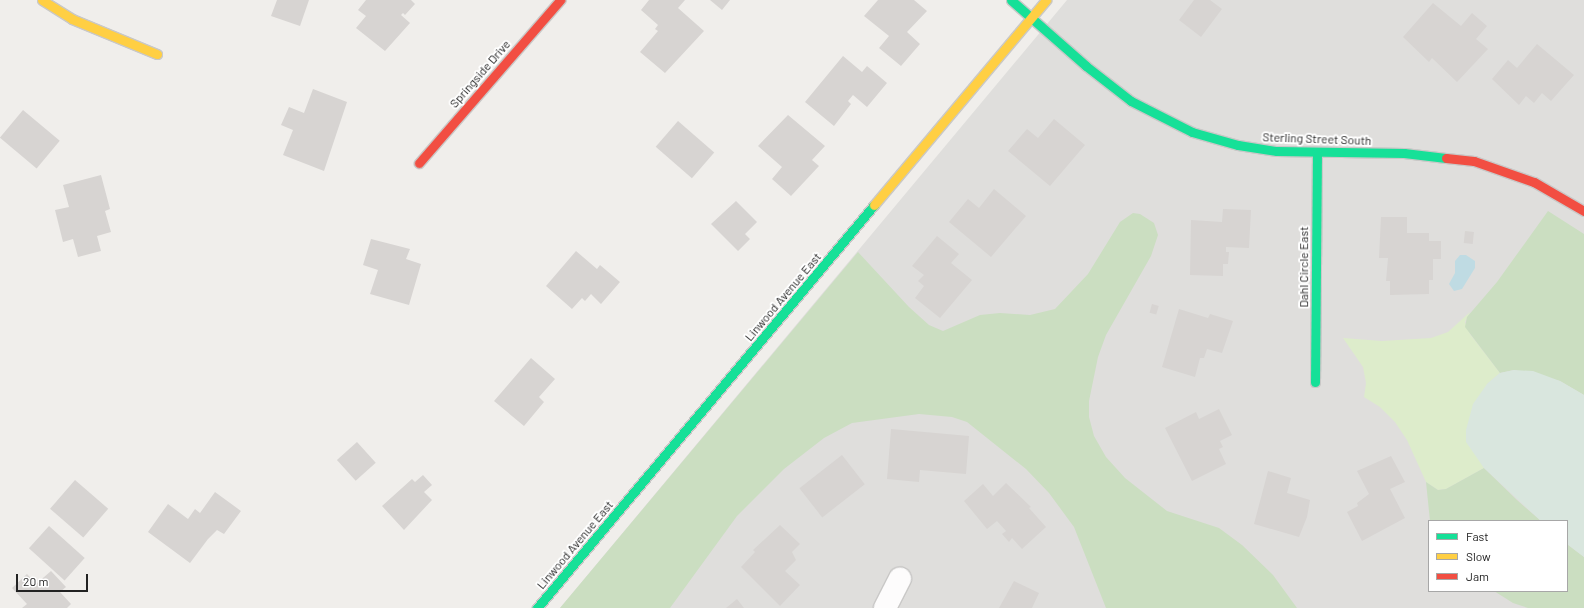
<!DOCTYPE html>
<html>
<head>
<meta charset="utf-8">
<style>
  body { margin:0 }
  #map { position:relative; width:1584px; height:608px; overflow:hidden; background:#f0eeeb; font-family:Barlow,sans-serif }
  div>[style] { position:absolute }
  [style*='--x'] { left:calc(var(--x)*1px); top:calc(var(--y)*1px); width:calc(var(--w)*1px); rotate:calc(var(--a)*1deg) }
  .residential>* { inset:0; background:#dfdedc }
  .grass>* { inset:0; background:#ddeccb }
  .forest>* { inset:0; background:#cbdec1 }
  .wetland>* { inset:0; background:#d9e6de }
  .water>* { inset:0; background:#bfdbe3 }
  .building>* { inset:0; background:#d7d4d2; transform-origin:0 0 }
  .roads { filter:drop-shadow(1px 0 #c9c8c7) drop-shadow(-1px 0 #c9c8c7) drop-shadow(0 1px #c9c8c7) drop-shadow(0 -1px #c9c8c7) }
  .street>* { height:22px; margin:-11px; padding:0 11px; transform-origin:11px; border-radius:11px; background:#fdfcfc }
  .fast>* { height:9px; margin:-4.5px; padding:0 4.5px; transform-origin:4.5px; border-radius:4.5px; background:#16e098 }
  .slow>* { height:9px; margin:-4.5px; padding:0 4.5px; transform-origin:4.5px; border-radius:4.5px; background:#ffcf43 }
  .jam>* { height:9px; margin:-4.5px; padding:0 4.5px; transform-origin:4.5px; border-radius:4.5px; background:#f24e42 }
  span { translate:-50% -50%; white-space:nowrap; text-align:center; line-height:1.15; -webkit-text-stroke:4px #fff; paint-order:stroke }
  .street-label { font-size:12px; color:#222 }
  .legend { position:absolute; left:1428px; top:520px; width:140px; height:72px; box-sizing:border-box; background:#fff; border:1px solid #a7a7a7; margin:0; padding:5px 7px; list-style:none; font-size:12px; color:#222 }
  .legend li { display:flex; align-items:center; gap:8px; height:20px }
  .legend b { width:20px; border:1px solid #a7a7a7 }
  .scale { position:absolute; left:16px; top:574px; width:72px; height:18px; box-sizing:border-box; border:2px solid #222; border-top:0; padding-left:5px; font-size:12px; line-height:14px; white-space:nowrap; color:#222; -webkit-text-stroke:3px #fff; paint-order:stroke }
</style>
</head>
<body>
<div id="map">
  <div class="residential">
    <div style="clip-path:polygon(evenodd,1067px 0,1584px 0,1584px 608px,560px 608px,1067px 0,1429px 521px,1567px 521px,1567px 591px,1429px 591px,1429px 521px)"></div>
  </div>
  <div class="grass">
    <div style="clip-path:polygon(1470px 312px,1465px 322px,1470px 334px,1500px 373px,1487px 384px,1481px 463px,1484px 468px,1446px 489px,1438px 490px,1426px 482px,1407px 440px,1395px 422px,1380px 407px,1364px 397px,1366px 383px,1363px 367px,1343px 338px,1382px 341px,1431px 338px,1448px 332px)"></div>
  </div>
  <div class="forest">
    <div style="clip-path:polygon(1548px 211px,1584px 234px,1584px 395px,1560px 381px,1514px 370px,1500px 373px,1465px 327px,1467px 317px,1497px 282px)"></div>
    <div style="clip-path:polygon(1133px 213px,1140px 214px,1154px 223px,1158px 235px,1151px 256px,1106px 335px,1098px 357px,1089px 401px,1089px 417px,1094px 436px,1106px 457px,1125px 478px,1167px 511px,1219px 528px,1242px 545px,1273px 575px,1297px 608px,1106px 608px,1074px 527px,1049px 493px,1026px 469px,967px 422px,952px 417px,919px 414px,852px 423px,824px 438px,784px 469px,737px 516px,670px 608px,560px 608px,858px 252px,909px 307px,929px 325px,943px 331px,980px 315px,1000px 313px,1030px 315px,1055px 309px,1088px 274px,1120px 222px)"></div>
    <div style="clip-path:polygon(1484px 468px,1517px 500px,1541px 521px,1430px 521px,1426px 482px,1438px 490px,1446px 489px)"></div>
    <div style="clip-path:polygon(1567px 544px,1584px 557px,1584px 608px,1528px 608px,1513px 603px,1494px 591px,1567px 591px)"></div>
  </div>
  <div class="wetland">
    <div style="clip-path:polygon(1514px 370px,1533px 371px,1560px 381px,1584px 395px,1584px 557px,1567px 544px,1567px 521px,1541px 521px,1484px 468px,1466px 442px,1466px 430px,1473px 404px,1487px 384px,1500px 373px)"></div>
  </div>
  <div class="water">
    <div style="clip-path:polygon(1466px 255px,1475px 261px,1475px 268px,1462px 289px,1454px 291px,1449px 284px,1455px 273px,1455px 261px,1460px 255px)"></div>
  </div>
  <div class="building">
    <div style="clip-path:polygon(277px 0,309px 0,300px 26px,271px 16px)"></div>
    <div style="clip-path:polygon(366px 0,411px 0,415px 4px,405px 15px,403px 13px,401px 15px,410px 23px,385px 51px,356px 28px,366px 16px,358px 10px)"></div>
    <div style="clip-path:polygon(649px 0,685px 0,678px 8px,704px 31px,665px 73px,640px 52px,658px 31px,655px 29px,658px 25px,641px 10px)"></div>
    <div style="clip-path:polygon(710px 0,730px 0,722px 10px)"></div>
    <div style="clip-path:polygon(878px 0,914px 0,927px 11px,907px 32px,920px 44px,901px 66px,879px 48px,889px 36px,864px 16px)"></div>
    <div style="clip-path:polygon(1194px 0,1210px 0,1222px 9px,1201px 37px,1179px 20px)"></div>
    <div style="clip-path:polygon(1433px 3px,1461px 26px,1472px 13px,1487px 26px,1476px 39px,1488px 49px,1457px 82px,1432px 58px,1429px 62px,1403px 37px)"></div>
    <div style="clip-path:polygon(1537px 44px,1574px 75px,1551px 101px,1542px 93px,1534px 103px,1526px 96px,1519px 105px,1492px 79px,1508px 60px,1517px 68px)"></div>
    <div style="clip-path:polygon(843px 56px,862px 72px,867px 66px,887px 83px,867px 107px,853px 95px,848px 101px,851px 104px,834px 126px,805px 102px)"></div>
    <div style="clip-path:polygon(313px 89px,347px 102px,324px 171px,283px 155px,293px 130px,281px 125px,289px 107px,304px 113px)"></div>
    <div style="left:23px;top:110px;width:48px;height:36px;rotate:40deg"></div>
    <div style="clip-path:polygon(788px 115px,825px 146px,812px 160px,819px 166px,791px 196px,772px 179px,782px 167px,758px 146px)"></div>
    <div style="clip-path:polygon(1054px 119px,1085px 145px,1050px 186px,1008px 151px,1027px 129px,1038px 138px)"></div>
    <div style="left:678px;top:121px;width:48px;height:34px;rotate:41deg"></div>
    <div style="clip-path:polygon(101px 175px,110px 209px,105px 211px,111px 232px,97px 236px,101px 251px,78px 257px,73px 239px,63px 242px,55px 210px,69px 207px,63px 185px)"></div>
    <div style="clip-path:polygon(994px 189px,1026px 216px,991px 257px,949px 222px,968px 199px,979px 208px)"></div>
    <div style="clip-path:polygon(736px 201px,757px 222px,745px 234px,750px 239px,738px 251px,711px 224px)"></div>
    <div style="clip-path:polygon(1223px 209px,1251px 210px,1249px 248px,1226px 247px,1226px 252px,1229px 252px,1228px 264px,1223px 264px,1223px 276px,1190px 275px,1191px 220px,1222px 222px)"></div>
    <div style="clip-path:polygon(1381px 217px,1407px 217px,1407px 233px,1429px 233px,1429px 241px,1441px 241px,1441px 259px,1433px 259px,1433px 280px,1429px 280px,1429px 294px,1390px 295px,1390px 281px,1386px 281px,1388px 258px,1379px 258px)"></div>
    <div style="left:1465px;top:231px;width:9px;height:12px;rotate:6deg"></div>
    <div style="clip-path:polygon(937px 236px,959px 254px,951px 263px,972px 280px,940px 318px,915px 298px,924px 286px,918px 281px,924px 275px,912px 266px)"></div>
    <div style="clip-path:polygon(371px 239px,410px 249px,406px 259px,421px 264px,409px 305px,370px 294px,378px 270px,363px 265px)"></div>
    <div style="clip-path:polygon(576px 251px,597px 269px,600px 265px,620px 282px,601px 304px,591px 294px,585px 301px,582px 298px,572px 309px,546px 286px)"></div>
    <div style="left:1152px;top:304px;width:7px;height:9px;rotate:16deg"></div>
    <div style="clip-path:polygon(1179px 309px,1208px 318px,1210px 314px,1233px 321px,1222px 353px,1207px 349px,1204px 358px,1200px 358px,1195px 377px,1162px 367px)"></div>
    <div style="clip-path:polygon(531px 358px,555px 379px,539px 397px,544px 402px,524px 426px,494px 401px)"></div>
    <div style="clip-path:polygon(1219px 409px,1232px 435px,1220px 441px,1223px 447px,1219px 449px,1226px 464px,1192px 481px,1165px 428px,1196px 412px,1199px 419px)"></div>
    <div style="clip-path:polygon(891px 429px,969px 436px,966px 474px,920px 470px,919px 482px,887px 479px)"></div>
    <div style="left:357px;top:442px;width:28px;height:27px;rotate:48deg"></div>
    <div style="left:842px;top:455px;width:37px;height:54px;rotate:52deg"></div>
    <div style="clip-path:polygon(1391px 456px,1405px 482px,1390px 489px,1405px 518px,1362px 541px,1347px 512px,1358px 506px,1357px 503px,1369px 494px,1357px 471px)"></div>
    <div style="clip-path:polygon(1268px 471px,1291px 478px,1287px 493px,1310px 500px,1307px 517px,1299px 537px,1254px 524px)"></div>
    <div style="clip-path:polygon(423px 475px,432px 485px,424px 492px,432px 500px,404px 530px,382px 506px,412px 479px,415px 482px)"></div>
    <div style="left:75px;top:480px;width:44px;height:38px;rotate:41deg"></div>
    <div style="clip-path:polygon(1006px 483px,1031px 507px,1029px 508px,1046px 527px,1022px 549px,1012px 538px,1009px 542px,1002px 534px,1006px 531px,997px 521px,987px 529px,964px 501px,983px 484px,993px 496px)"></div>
    <div style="clip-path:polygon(215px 492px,241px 511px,224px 534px,217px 530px,208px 539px,190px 563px,148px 532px,168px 504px,188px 519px,195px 509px,200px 513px)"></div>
    <div style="clip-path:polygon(780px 525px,800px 544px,792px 552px,796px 560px,785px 571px,800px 585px,780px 606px,741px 567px,755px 552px,753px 550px)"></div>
    <div style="left:49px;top:526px;width:48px;height:30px;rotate:42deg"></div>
    <div style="clip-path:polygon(51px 571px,66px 587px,60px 592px,71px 604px,67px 608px,22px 608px,27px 604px,12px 588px,27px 574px,36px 584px)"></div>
    <div style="clip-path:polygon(1014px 581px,1039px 593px,1032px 608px,999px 608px)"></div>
    <div style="clip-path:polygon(737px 599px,744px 608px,726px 608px)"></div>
  </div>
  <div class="roads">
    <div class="street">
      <div style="--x:885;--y:608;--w:33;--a:-63"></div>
    </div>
    <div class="fast">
      <div style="--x:1011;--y:0;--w:100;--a:41.3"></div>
      <div style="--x:1086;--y:66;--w:57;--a:37.9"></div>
      <div style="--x:1131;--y:101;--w:68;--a:26.9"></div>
      <div style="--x:1192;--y:132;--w:48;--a:15.8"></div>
      <div style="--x:1238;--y:145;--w:39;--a:9"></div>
      <div style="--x:1277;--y:151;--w:127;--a:0.9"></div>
      <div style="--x:1404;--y:153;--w:42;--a:6.8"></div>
      <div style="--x:1315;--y:382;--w:229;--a:-89.5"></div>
      <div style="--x:537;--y:608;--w:525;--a:-50.1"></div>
    </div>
    <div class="slow">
      <div style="--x:42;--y:0;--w:36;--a:32"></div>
      <div style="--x:72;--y:19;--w:92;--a:22.4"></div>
      <div style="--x:874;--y:205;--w:268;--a:-50"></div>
    </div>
    <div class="jam">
      <div style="--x:1446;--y:158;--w:28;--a:6"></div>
      <div style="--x:1474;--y:161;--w:64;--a:19.3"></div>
      <div style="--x:1534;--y:182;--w:58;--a:30.1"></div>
      <div style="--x:419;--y:163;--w:216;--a:-49.1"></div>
    </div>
  </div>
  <div class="street-label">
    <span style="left:480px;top:74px;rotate:-49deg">Springside Drive</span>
    <span style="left:1317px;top:139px;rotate:2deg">Sterling Street South</span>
    <span style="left:1304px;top:267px;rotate:-90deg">Dahl Circle East</span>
    <span style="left:783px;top:297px;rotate:-50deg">Linwood Avenue East</span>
    <span style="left:575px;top:545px;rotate:-50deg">Linwood Avenue East</span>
  </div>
  <ul class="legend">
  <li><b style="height:5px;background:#16e098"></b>Fast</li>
  <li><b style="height:5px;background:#ffcf43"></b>Slow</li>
  <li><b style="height:5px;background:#f24e42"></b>Jam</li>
  </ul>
  <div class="scale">20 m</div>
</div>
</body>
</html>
